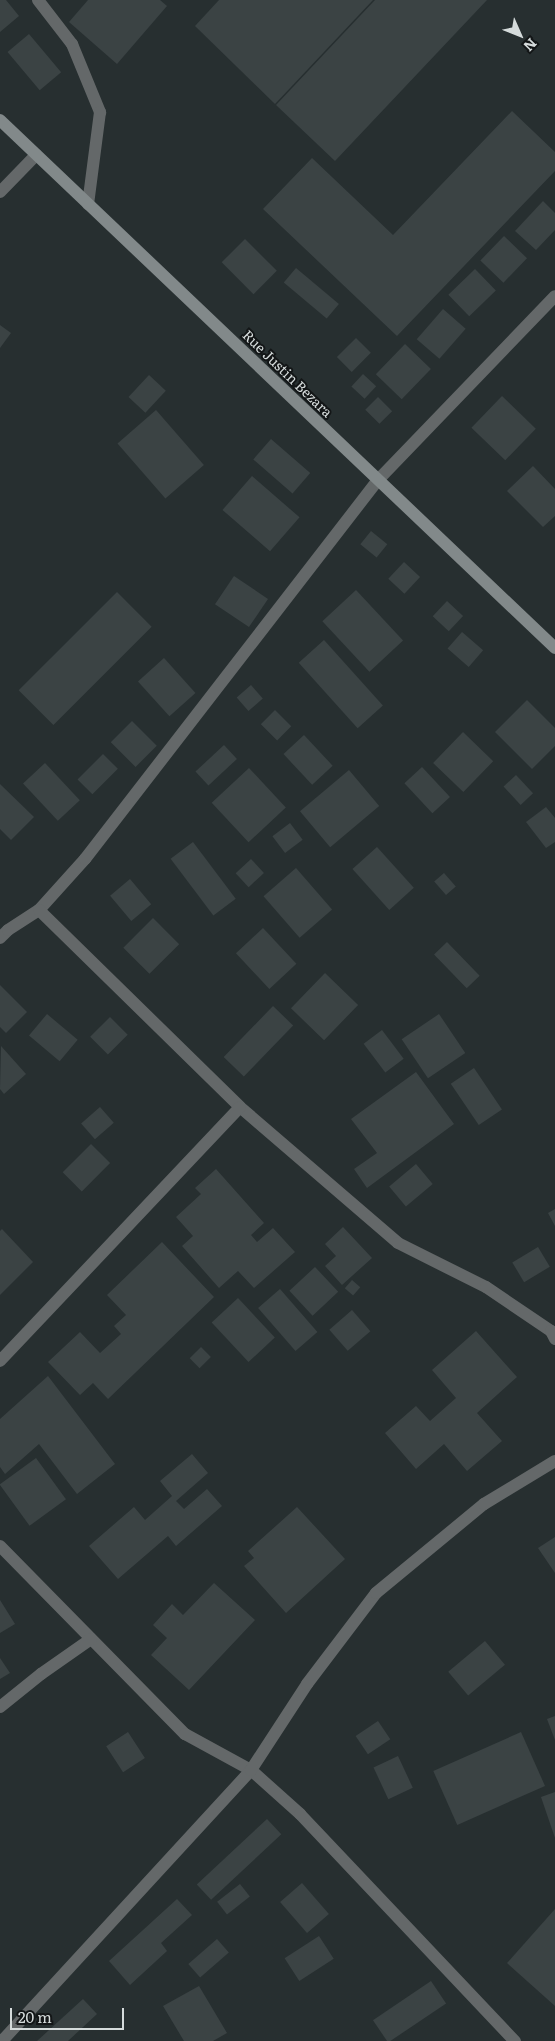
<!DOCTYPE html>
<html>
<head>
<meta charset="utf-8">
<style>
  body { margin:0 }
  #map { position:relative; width:555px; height:2041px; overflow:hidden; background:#272f30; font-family:Literata,serif }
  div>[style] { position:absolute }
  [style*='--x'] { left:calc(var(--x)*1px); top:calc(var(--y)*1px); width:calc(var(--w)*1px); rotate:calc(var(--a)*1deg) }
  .building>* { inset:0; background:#3b4344; transform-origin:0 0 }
  .street>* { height:12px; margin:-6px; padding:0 6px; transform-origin:6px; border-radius:6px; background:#646869 }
  .secondary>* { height:12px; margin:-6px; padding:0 6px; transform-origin:6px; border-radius:6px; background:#82898a }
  span { translate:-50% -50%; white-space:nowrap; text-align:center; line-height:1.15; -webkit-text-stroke:4px #131617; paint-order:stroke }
  .street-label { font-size:14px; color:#d5dbdb }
  .north { position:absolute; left:495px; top:10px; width:50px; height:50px; -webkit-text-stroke:4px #131617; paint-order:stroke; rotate:134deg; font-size:14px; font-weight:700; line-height:20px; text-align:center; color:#d5dbdb }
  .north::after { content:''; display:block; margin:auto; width:18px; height:22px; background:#d5dbdb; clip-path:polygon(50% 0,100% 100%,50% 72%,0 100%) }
  .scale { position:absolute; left:10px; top:2008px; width:114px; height:22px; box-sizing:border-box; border:2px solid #d5dbdb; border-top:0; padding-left:6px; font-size:15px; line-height:18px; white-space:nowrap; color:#d5dbdb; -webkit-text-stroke:4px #131617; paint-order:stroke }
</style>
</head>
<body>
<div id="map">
  <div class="building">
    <div style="clip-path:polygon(0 0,6px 0,19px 16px,0 32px)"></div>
    <div style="clip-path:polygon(88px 0,160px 0,167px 6px,117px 64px,69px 22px)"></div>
    <div style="clip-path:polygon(219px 0,373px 0,275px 104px,195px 26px)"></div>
    <div style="clip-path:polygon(375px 0,487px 0,335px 161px,276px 105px)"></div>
    <div style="left:29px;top:34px;width:50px;height:28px;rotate:50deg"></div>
    <div style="clip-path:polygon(512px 111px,555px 152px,555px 171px,397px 336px,263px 209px,312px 158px,393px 235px)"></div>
    <div style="clip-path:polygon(543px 201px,555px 213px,555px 230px,536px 250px,515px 231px)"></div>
    <div style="left:504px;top:236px;width:32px;height:34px;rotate:44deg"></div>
    <div style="left:245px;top:239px;width:45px;height:33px;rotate:45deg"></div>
    <div style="left:296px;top:268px;width:56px;height:19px;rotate:40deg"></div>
    <div style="left:475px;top:269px;width:30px;height:37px;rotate:46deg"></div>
    <div style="left:443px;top:309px;width:30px;height:40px;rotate:41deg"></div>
    <div style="clip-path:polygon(0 325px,11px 333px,0 348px)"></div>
    <div style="left:356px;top:338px;width:21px;height:27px;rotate:45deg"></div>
    <div style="left:405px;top:344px;width:36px;height:42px;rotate:44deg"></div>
    <div style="left:363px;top:374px;width:18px;height:17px;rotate:43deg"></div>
    <div style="left:149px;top:375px;width:23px;height:30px;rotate:43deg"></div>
    <div style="left:502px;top:396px;width:47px;height:44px;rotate:44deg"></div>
    <div style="left:378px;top:397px;width:20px;height:18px;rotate:45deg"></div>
    <div style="left:156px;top:410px;width:73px;height:51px;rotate:49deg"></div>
    <div style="left:271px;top:439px;width:52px;height:27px;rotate:41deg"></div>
    <div style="clip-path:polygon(533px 466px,555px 489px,555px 516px,543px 527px,507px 491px)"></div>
    <div style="left:252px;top:476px;width:63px;height:45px;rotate:41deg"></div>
    <div style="left:371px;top:531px;width:21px;height:17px;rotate:39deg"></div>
    <div style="left:404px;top:562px;width:22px;height:23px;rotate:43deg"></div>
    <div style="left:234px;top:576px;width:41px;height:34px;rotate:34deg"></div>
    <div style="left:356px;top:590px;width:69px;height:46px;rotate:47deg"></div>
    <div style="left:117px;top:592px;width:49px;height:139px;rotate:45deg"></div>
    <div style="left:447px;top:601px;width:22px;height:21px;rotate:43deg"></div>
    <div style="left:462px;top:632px;width:28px;height:22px;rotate:41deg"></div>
    <div style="left:324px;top:640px;width:88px;height:34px;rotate:48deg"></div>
    <div style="left:164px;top:658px;width:47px;height:35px;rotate:48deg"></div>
    <div style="left:251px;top:685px;width:18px;height:19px;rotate:49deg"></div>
    <div style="clip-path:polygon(527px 700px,555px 728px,555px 746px,532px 769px,495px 732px)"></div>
    <div style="left:275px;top:710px;width:23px;height:20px;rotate:45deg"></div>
    <div style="left:132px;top:721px;width:35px;height:30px;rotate:45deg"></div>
    <div style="left:463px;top:732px;width:42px;height:43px;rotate:44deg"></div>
    <div style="left:304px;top:735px;width:42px;height:28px;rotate:47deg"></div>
    <div style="left:224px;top:745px;width:19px;height:39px;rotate:47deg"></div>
    <div style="left:103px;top:754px;width:21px;height:36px;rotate:45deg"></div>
    <div style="left:45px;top:763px;width:51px;height:30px;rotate:47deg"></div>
    <div style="left:422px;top:767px;width:41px;height:24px;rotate:47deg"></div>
    <div style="left:249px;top:768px;width:54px;height:51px;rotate:47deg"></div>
    <div style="left:349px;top:770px;width:47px;height:64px;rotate:50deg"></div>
    <div style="left:516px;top:775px;width:25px;height:17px;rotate:47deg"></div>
    <div style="clip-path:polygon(0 784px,34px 817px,11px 840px,0 829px)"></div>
    <div style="clip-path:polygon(546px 807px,555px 818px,555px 842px,546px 848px,526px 822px)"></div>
    <div style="left:290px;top:823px;width:21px;height:22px;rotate:53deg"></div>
    <div style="left:193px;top:842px;width:71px;height:28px;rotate:53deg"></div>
    <div style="left:377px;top:847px;width:55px;height:33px;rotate:48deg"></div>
    <div style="left:251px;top:859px;width:19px;height:21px;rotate:47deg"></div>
    <div style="left:296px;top:868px;width:55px;height:43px;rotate:49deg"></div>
    <div style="left:444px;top:873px;width:18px;height:13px;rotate:49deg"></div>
    <div style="left:130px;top:879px;width:33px;height:26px;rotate:50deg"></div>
    <div style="left:153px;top:918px;width:37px;height:42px;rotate:45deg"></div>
    <div style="left:263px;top:928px;width:49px;height:37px;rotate:47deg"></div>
    <div style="left:447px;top:942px;width:47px;height:18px;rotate:46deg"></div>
    <div style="left:325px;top:973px;width:46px;height:49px;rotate:44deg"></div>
    <div style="clip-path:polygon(0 985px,27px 1012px,6px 1033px,0 1027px)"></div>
    <div style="left:273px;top:1006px;width:28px;height:71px;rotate:44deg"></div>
    <div style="left:47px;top:1014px;width:40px;height:28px;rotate:40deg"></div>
    <div style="left:439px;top:1014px;width:47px;height:45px;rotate:56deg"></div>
    <div style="left:110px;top:1017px;width:25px;height:28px;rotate:45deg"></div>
    <div style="left:382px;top:1030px;width:36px;height:23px;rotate:53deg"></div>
    <div style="clip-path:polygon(1px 1046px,26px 1074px,4px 1094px,0 1089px)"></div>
    <div style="left:474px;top:1068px;width:50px;height:28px;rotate:56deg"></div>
    <div style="clip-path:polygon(416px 1072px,454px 1124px,367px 1188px,354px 1169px,377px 1153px,351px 1119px)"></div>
    <div style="left:100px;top:1107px;width:21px;height:25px;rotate:49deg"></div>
    <div style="left:91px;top:1144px;width:27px;height:40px;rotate:45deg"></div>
    <div style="left:416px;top:1164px;width:26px;height:35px;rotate:50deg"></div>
    <div style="clip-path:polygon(216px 1169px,264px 1223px,251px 1235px,257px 1242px,273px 1228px,295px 1252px,254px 1288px,238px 1271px,219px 1288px,182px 1246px,193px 1236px,176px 1217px,201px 1194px,195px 1188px)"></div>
    <div style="clip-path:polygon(555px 1209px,555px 1226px,548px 1213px)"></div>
    <div style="clip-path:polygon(343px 1227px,372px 1258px,342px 1285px,325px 1266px,336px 1256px,325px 1244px)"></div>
    <div style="clip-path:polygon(2px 1229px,33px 1262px,0 1295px,0 1231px)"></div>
    <div style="clip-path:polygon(162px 1242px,214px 1297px,108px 1399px,93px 1383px,80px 1395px,48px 1362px,80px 1332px,100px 1353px,121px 1334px,114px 1326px,126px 1315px,107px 1295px)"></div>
    <div style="left:538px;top:1247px;width:23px;height:30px;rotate:59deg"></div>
    <div style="left:315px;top:1267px;width:34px;height:35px;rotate:47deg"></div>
    <div style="left:352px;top:1280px;width:11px;height:11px;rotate:41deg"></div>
    <div style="left:280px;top:1289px;width:57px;height:29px;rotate:49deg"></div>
    <div style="left:238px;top:1298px;width:54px;height:36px;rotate:47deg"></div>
    <div style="left:352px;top:1310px;width:28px;height:30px;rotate:49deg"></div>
    <div style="clip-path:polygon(476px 1331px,517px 1377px,477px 1413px,502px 1441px,467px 1471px,444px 1444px,416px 1469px,385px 1433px,416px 1406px,430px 1421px,456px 1398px,432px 1370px)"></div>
    <div style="left:201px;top:1347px;width:14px;height:16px;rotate:45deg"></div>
    <div style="clip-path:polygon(48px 1376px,115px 1464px,77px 1494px,39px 1444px,5px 1474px,0 1467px,0 1419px)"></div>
    <div style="clip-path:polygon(192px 1454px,208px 1473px,176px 1501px,184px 1509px,207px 1489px,222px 1506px,176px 1546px,168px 1536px,118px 1579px,89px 1546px,134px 1507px,145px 1520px,172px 1496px,160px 1481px)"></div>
    <div style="left:36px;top:1458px;width:51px;height:45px;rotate:54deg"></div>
    <div style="clip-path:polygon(297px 1507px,345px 1559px,286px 1613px,244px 1566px,254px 1558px,248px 1551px)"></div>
    <div style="clip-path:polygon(555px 1537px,555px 1573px,538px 1548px)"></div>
    <div style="clip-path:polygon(214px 1583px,255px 1620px,189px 1690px,151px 1655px,167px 1638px,153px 1625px,172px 1604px,183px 1615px)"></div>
    <div style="clip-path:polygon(0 1600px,15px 1624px,0 1633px)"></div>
    <div style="left:485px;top:1641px;width:31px;height:48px;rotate:50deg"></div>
    <div style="clip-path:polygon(0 1658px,10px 1673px,0 1679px)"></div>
    <div style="clip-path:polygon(555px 1716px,555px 1740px,547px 1719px)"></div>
    <div style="left:378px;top:1721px;width:22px;height:27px;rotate:56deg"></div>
    <div style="left:128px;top:1732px;width:31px;height:26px;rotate:57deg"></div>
    <div style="left:521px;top:1732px;width:59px;height:96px;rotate:66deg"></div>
    <div style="left:398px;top:1756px;width:35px;height:27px;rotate:65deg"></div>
    <div style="clip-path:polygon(555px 1792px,555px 1838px,541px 1797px)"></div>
    <div style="left:267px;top:1819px;width:21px;height:96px;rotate:47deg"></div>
    <div style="left:302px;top:1883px;width:41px;height:29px;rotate:49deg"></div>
    <div style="left:240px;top:1884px;width:16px;height:29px;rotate:52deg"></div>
    <div style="clip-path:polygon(177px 1899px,192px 1915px,161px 1943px,167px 1951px,130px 1985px,109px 1961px)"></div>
    <div style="clip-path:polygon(555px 1909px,555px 2006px,507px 1963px)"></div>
    <div style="left:319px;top:1936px;width:27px;height:41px;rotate:57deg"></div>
    <div style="left:217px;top:1939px;width:18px;height:38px;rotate:49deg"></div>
    <div style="left:431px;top:1981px;width:27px;height:70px;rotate:56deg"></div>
    <div style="clip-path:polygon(199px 1986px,227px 2033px,213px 2041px,184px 2041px,163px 2006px)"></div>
    <div style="clip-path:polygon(83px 1999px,97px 2014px,68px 2041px,37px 2041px)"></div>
  </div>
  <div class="street">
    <div style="--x:38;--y:0;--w:56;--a:52.3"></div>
    <div style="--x:72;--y:44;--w:74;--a:67.6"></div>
    <div style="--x:100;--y:112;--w:93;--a:97.4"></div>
    <div style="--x:0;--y:192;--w:52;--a:-45.8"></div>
    <div style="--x:39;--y:910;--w:69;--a:-48"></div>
    <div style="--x:85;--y:859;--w:479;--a:-52.3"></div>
    <div style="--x:378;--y:480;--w:255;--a:-46.1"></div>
    <div style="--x:0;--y:938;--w:11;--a:-45"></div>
    <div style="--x:8;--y:930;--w:37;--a:-33"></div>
    <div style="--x:39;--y:910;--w:281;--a:44.4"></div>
    <div style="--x:240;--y:1107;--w:208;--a:40.7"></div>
    <div style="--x:398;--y:1243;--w:98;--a:26.6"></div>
    <div style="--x:486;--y:1287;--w:78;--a:34.1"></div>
    <div style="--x:551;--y:1331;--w:9;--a:63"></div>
    <div style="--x:0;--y:1361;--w:349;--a:-46.6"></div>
    <div style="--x:0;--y:1546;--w:264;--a:45.5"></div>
    <div style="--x:185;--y:1734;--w:75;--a:28.6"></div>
    <div style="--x:251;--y:1770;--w:66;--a:41.9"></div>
    <div style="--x:300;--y:1814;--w:313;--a:46.6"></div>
    <div style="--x:0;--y:1707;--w:53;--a:-38.8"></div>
    <div style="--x:41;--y:1674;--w:61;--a:-35"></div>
    <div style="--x:2;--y:2041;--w:368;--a:-47.4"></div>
    <div style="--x:251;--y:1770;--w:103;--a:-56.9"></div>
    <div style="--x:307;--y:1684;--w:114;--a:-52.8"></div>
    <div style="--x:376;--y:1593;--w:140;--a:-39.5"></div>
    <div style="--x:484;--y:1504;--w:83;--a:-31.2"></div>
  </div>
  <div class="secondary">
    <div style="--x:0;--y:120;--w:766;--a:43.57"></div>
  </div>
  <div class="street-label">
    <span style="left:288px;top:373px;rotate:44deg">Rue Justin Bezara</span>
  </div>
  <div class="north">N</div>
  <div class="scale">20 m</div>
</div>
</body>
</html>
